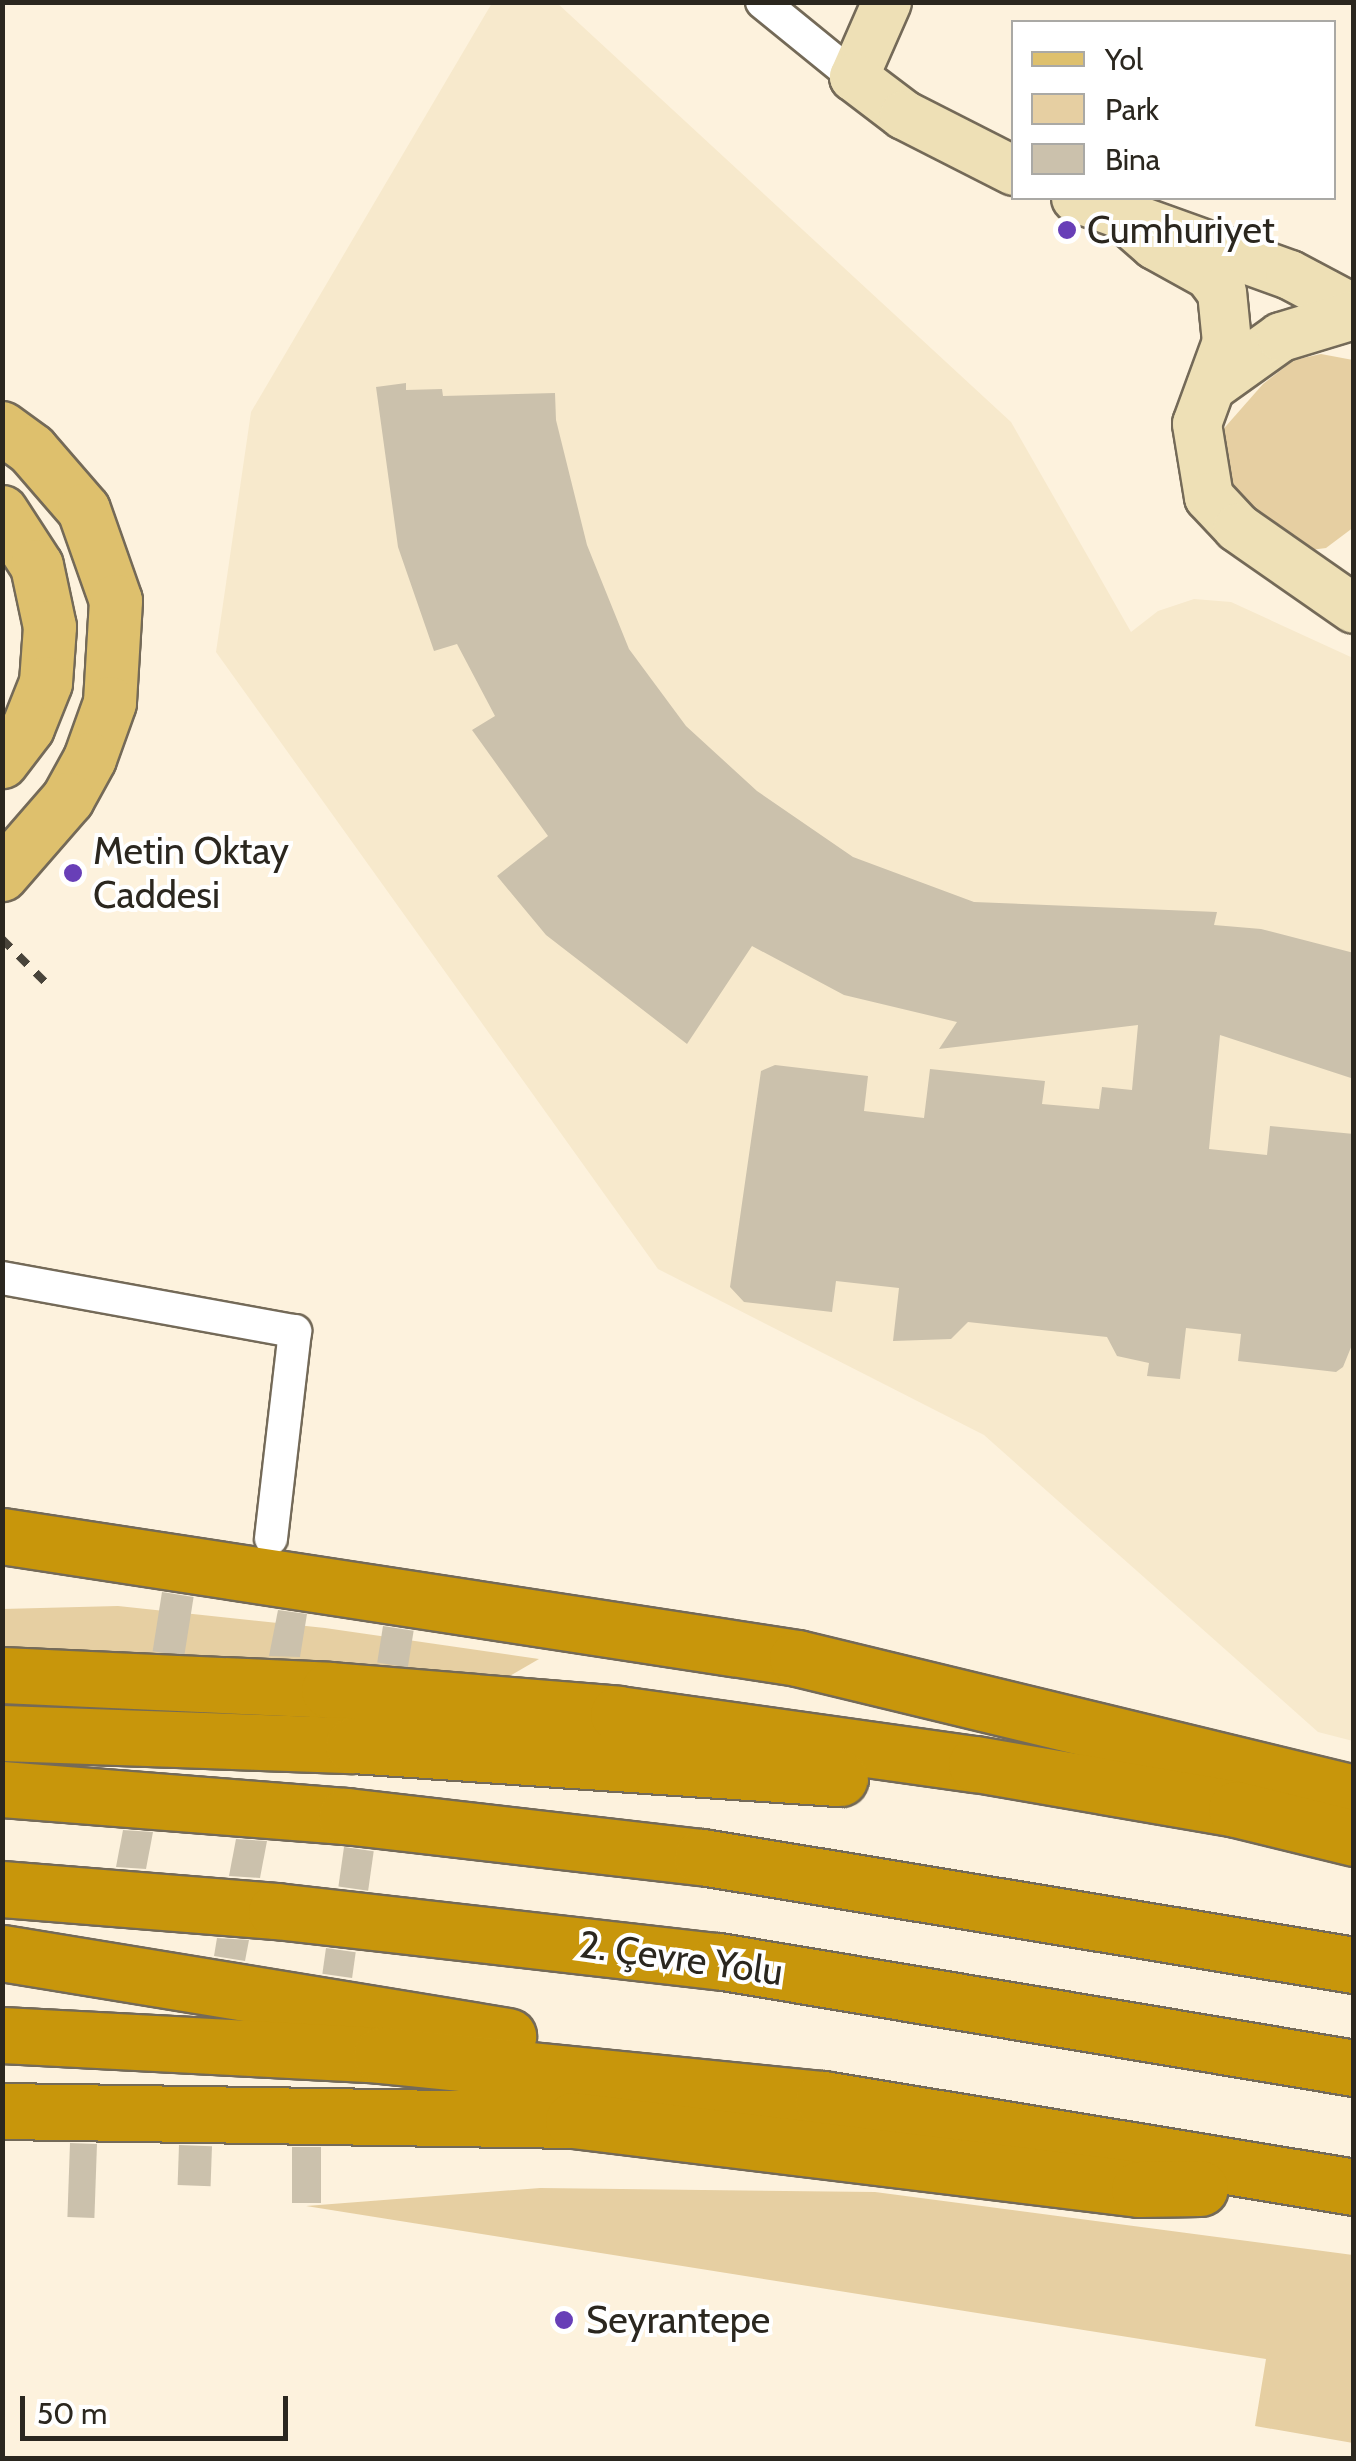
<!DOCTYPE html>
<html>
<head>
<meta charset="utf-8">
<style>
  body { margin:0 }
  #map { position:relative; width:1356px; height:2461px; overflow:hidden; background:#fdf2dd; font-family:Cabin,sans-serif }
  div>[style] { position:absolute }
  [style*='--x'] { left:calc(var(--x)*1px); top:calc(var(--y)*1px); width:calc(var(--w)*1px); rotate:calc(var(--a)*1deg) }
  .built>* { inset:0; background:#f7e9cc }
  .green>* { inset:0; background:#e6cfa2 }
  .building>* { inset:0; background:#cbc1ac; transform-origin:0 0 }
  .roads { filter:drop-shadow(2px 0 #746a58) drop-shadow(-2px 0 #746a58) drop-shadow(0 2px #746a58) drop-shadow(0 -2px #746a58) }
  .street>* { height:32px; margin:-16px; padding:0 16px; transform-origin:16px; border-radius:16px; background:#fff }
  .secondary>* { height:48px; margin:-24px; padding:0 24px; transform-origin:24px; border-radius:24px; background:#eee0b6 }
  .primary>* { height:52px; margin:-26px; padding:0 26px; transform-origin:26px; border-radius:26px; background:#dec06d }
  .highway>* { height:55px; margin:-27.5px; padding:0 27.5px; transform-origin:27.5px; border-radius:27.5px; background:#c8960b }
  .rail>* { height:8px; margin-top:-4px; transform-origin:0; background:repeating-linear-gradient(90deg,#49443a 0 12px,transparent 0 24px) }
  .dots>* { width:28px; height:28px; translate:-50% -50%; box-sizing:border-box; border:5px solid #fff; border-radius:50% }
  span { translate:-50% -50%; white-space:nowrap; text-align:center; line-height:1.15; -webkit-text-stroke:8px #fff; paint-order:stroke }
  .poi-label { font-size:38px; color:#2b271f }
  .left { translate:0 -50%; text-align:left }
  .street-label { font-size:38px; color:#2b271f }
  .frame { position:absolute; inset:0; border:5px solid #2b271f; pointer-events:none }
  .legend { position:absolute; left:1011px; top:20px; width:325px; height:180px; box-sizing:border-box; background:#fff; border:2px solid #aaa9a5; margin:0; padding:12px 18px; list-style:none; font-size:30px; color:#2b271f }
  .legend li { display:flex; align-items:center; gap:20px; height:50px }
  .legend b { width:50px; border:2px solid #aaa9a5 }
  .scale { position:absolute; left:20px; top:2396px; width:268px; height:45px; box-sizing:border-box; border:5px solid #2b271f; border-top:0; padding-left:12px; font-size:30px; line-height:35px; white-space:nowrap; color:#2b271f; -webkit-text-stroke:8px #fff; paint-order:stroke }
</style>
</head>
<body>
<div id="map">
  <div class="built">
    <div style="clip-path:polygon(556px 2px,1011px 422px,1131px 632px,1158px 611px,1194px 599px,1231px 602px,1353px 658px,1353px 1741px,1318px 1732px,984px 1435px,658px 1269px,216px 652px,251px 412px,492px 3px)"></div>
  </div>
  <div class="green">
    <div style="clip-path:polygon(1321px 354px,1353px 360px,1354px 527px,1326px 548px,1296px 552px,1240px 528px,1219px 434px,1263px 384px,1294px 360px)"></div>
    <div style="clip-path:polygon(118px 1606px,325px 1628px,539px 1659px,508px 1677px,3px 1646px,2px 1609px)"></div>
    <div style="clip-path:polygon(540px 2188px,875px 2192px,1353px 2255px,1353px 2443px,1255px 2426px,1266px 2359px,306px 2206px)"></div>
  </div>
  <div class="building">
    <div style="clip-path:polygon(406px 383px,406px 390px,442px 389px,443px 396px,555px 393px,556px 420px,587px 545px,629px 649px,686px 726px,757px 791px,853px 857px,974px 902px,1217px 912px,1214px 925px,1261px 929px,1354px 953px,1354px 1079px,1220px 1035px,1209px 1149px,1267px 1155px,1270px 1126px,1354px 1134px,1354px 1340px,1343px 1367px,1336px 1372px,1238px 1361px,1241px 1334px,1186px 1328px,1180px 1379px,1147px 1376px,1149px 1363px,1117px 1356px,1107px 1337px,968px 1322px,951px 1339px,893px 1341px,899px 1288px,836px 1281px,832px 1312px,744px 1302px,730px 1287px,761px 1071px,775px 1065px,868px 1076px,864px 1111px,924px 1118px,930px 1069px,1045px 1081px,1042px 1104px,1099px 1109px,1102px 1087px,1132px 1090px,1138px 1025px,939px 1049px,957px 1022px,844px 995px,752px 946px,687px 1044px,546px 935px,497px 876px,548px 836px,472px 730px,495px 716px,457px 644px,434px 651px,398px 547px,376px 387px)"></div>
    <div style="left:162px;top:1592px;width:32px;height:60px;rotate:9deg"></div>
    <div style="clip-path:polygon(278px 1610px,307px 1614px,300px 1657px,269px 1656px)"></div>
    <div style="left:383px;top:1626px;width:31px;height:37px;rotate:9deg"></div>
    <div style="clip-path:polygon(123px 1830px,153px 1832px,146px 1869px,116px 1867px)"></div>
    <div style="clip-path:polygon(236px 1839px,267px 1841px,260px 1878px,229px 1876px)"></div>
    <div style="left:344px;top:1847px;width:30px;height:40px;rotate:8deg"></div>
    <div style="clip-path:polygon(217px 1938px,249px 1940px,245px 1961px,214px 1956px)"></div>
    <div style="left:326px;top:1948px;width:30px;height:26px;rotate:8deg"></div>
    <div style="left:70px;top:2143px;width:27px;height:74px;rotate:2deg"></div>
    <div style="left:179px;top:2145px;width:33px;height:40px;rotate:2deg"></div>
    <div style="left:292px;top:2147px;width:29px;height:56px"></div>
  </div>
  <div class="roads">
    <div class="street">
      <div style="--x:762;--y:2;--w:119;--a:39.2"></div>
      <div style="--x:2;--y:1278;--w:298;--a:10.3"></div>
      <div style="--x:295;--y:1331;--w:209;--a:96.6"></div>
    </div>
    <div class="secondary">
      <div style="--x:887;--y:2;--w:82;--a:113.7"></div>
      <div style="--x:854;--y:77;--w:63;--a:37.2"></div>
      <div style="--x:904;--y:115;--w:123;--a:27"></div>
      <div style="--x:1076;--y:198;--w:227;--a:19.8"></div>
      <div style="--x:1290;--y:275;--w:72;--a:28"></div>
      <div style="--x:1124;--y:218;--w:41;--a:41.1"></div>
      <div style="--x:1155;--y:245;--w:62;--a:29.1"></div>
      <div style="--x:1209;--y:275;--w:21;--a:53"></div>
      <div style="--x:1222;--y:292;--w:50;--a:84.3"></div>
      <div style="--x:1227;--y:342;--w:87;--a:110.1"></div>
      <div style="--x:1197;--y:424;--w:74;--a:80.7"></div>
      <div style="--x:1209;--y:497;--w:42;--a:46.9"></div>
      <div style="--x:1238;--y:528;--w:141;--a:34.9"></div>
      <div style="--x:1211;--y:387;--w:86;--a:-35.5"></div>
      <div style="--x:1281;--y:337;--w:76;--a:-16.8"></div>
    </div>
    <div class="primary">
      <div style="--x:2;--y:428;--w:37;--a:36"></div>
      <div style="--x:32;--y:450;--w:79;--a:49.1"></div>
      <div style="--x:84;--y:510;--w:96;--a:70.6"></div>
      <div style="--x:116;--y:601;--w:102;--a:93.4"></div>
      <div style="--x:110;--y:703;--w:59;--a:109.7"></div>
      <div style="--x:90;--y:759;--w:46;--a:118.8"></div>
      <div style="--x:68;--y:799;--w:101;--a:131"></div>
      <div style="--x:2;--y:512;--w:64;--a:57.1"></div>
      <div style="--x:37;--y:566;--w:62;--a:78"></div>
      <div style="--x:50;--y:627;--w:56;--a:94.1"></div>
      <div style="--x:46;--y:683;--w:48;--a:111.8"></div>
      <div style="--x:28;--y:728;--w:43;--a:127.4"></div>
    </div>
    <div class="highway">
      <div style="--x:2;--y:1536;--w:804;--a:8.72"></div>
      <div style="--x:797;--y:1658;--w:573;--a:13.62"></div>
      <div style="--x:2;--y:1675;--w:327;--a:2.6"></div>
      <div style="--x:329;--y:1690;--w:290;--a:4.7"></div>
      <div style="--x:618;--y:1714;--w:361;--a:8"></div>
      <div style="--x:976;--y:1764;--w:264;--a:9.8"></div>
      <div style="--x:1236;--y:1809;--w:122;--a:13.8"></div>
      <div style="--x:2;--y:1733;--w:351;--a:2"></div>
      <div style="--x:353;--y:1745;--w:488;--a:3.9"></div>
      <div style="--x:2;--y:1789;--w:345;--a:4.5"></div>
      <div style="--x:346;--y:1816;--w:358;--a:6.6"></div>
      <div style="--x:702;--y:1857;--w:661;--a:9.41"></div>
      <div style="--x:2;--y:1889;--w:275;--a:4.6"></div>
      <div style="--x:276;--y:1911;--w:445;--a:6.5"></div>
      <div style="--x:718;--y:1961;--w:645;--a:9.55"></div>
      <div style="--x:2;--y:1953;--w:513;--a:9.32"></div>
      <div style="--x:2;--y:2035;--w:380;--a:3"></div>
      <div style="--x:381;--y:2055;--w:444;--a:5.7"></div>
      <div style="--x:823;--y:2099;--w:538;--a:9.41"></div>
      <div style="--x:2;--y:2111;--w:571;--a:0.9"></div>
      <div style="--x:573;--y:2120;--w:570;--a:6.95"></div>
      <div style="--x:1139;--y:2189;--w:61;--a:-0.9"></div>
    </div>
  </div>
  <div class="rail">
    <div style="--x:2;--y:939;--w:71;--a:45"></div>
  </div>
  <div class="dots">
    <div style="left:1067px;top:230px;background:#683fb7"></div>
    <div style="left:73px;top:873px;background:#683fb7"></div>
    <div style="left:564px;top:2320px;background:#683fb7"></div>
  </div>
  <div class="poi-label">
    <span class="left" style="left:1087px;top:230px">Cumhuriyet</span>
    <span class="left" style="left:93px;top:873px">Metin Oktay<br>Caddesi</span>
    <span class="left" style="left:586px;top:2320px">Seyrantepe</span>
  </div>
  <div class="street-label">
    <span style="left:681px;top:1958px;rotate:8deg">2. Çevre Yolu</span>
  </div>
  <div class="frame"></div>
  <ul class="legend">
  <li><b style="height:12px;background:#dec06d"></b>Yol</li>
  <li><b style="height:28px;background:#e6cfa2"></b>Park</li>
  <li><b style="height:28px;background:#cbc1ac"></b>Bina</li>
  </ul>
  <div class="scale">50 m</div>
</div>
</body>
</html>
